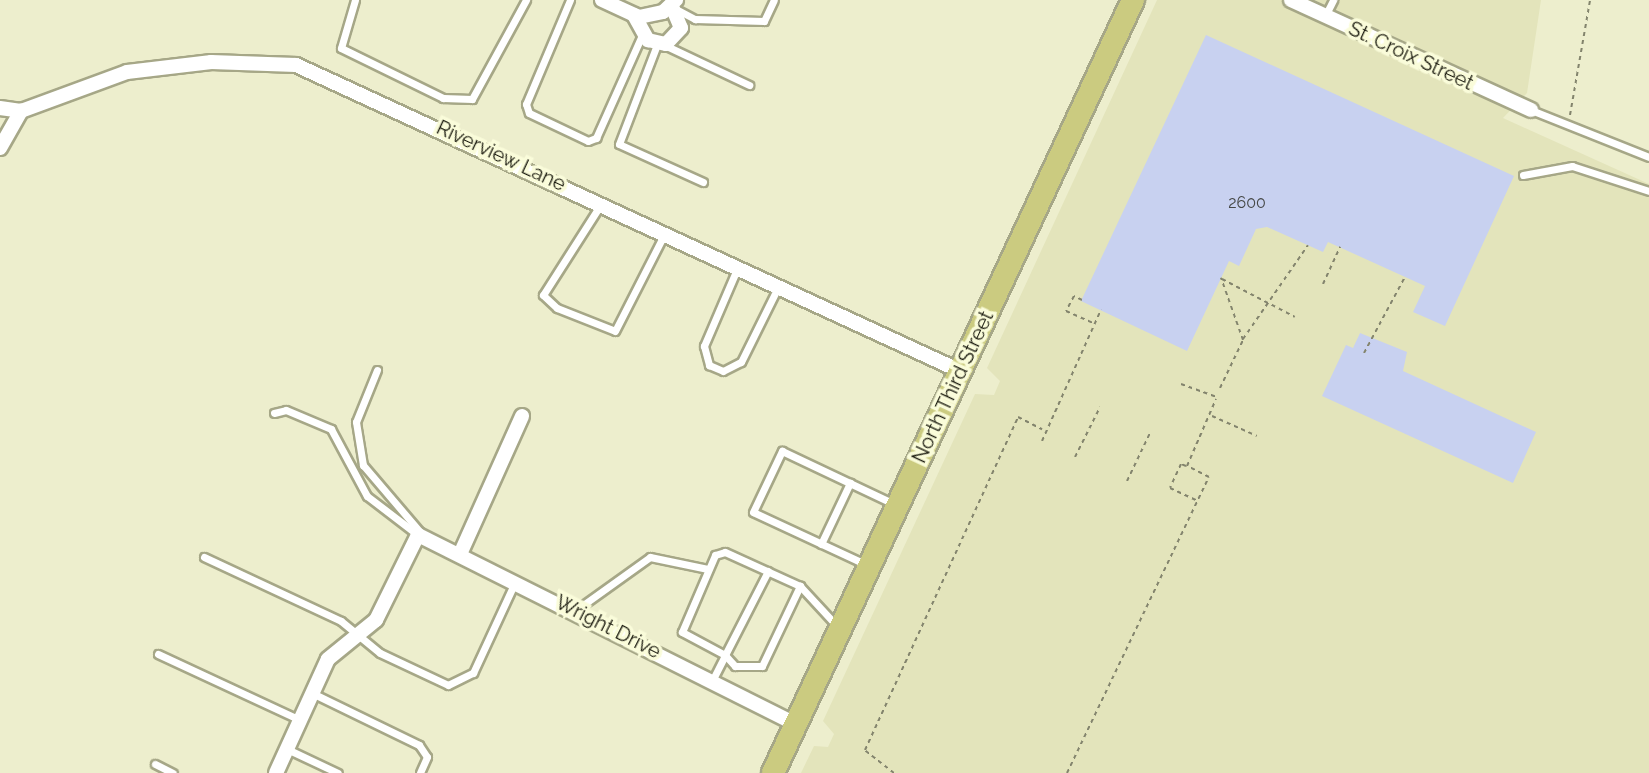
<!DOCTYPE html>
<html>
<head>
<meta charset="utf-8">
<style>
  body { margin:0 }
  #map { position:relative; width:1649px; height:773px; overflow:hidden; background:#edeecd; font-family:Raleway,sans-serif }
  div>[style] { position:absolute }
  [style*='--x'] { left:calc(var(--x)*1px); top:calc(var(--y)*1px); width:calc(var(--w)*1px); rotate:calc(var(--a)*1deg) }
  .built>* { inset:0; background:#e3e4bb }
  .building>* { inset:0; background:#c8d1f0 }
  .path>* { height:2px; margin-top:-1px; transform-origin:0; background:repeating-linear-gradient(90deg,#83846d 0 4px,transparent 0 8px) }
  .roads { filter:drop-shadow(2px 0 #a6a787) drop-shadow(-2px 0 #a6a787) drop-shadow(0 2px #a6a787) drop-shadow(0 -2px #a6a787) }
  .lane>* { height:7px; margin:-3.5px; padding:0 3.5px; transform-origin:3.5px; border-radius:3.5px; background:#fff }
  .street>* { height:14px; margin:-7px; padding:0 7px; transform-origin:7px; border-radius:7px; background:#fff }
  .primary>* { height:22px; margin:-11px; padding:0 11px; transform-origin:11px; border-radius:11px; background:#cbcb80 }
  span { translate:-50% -50%; white-space:nowrap; text-align:center; line-height:1.15; -webkit-text-stroke:7px #fafcda; paint-order:stroke }
  .number-label { font-size:16px; color:#464847 }
  .number-label span { -webkit-text-stroke-width:0 }
  .street-label { font-size:20px; color:#1b1b0f }
</style>
</head>
<body>
<div id="map">
  <div class="built">
    <div style="clip-path:polygon(1157px 0,1541px 0,1527px 93px,1503px 118px,1649px 184px,1649px 773px,801px 773px,814px 746px,828px 747px,834px 734px,823px 721px,975px 394px,994px 395px,1000px 381px,987px 368px)"></div>
  </div>
  <div class="building">
    <div style="clip-path:polygon(1206px 35px,1514px 176px,1445px 326px,1413px 312px,1425px 286px,1328px 242px,1323px 252px,1267px 227px,1256px 229px,1239px 266px,1229px 261px,1187px 351px,1081px 301px)"></div>
    <div style="clip-path:polygon(1360px 333px,1407px 352px,1403px 371px,1536px 432px,1513px 483px,1322px 396px,1346px 345px,1353px 348px)"></div>
  </div>
  <div class="path">
    <div style="--x:1570;--y:115;--w:117;--a:-80.1"></div>
    <div style="--x:1222;--y:279;--w:82;--a:27.5"></div>
    <div style="--x:1323;--y:284;--w:41;--a:-65.3"></div>
    <div style="--x:1082;--y:300;--w:9;--a:-153"></div>
    <div style="--x:1074;--y:296;--w:17;--a:118"></div>
    <div style="--x:1066;--y:311;--w:30;--a:24"></div>
    <div style="--x:1243;--y:339;--w:114;--a:-55.3"></div>
    <div style="--x:1364;--y:353;--w:86;--a:-61.7"></div>
    <div style="--x:1181;--y:384;--w:38;--a:20"></div>
    <div style="--x:1220;--y:388;--w:53;--a:-64.4"></div>
    <div style="--x:1243;--y:340;--w:66;--a:-109.5"></div>
    <div style="--x:1212;--y:416;--w:49;--a:24"></div>
    <div style="--x:1042;--y:441;--w:144;--a:-65.8"></div>
    <div style="--x:1075;--y:457;--w:56;--a:-63.4"></div>
    <div style="--x:1186;--y:466;--w:5;--a:-158"></div>
    <div style="--x:1181;--y:464;--w:26;--a:115"></div>
    <div style="--x:1170;--y:488;--w:29;--a:25"></div>
    <div style="--x:1127;--y:481;--w:55;--a:-64.4"></div>
    <div style="--x:894;--y:773;--w:37;--a:-142"></div>
    <div style="--x:865;--y:750;--w:366;--a:-65.3"></div>
    <div style="--x:1018;--y:417;--w:27;--a:27"></div>
    <div style="--x:1067;--y:773;--w:328;--a:-64.4"></div>
    <div style="--x:1209;--y:477;--w:25;--a:-153"></div>
    <div style="--x:1187;--y:466;--w:73;--a:-66.6"></div>
  </div>
  <div class="roads">
    <div class="lane">
      <div style="--x:355;--y:0;--w:50;--a:106.3"></div>
      <div style="--x:341;--y:48;--w:114;--a:26.1"></div>
      <div style="--x:443;--y:98;--w:29;--a:2"></div>
      <div style="--x:472;--y:99;--w:113;--a:-61.4"></div>
      <div style="--x:570;--y:0;--w:113;--a:112.9"></div>
      <div style="--x:526;--y:104;--w:9;--a:72"></div>
      <div style="--x:529;--y:113;--w:65;--a:25.4"></div>
      <div style="--x:588;--y:141;--w:9;--a:-21"></div>
      <div style="--x:596;--y:138;--w:115;--a:-65.9"></div>
      <div style="--x:674;--y:8;--w:24;--a:28"></div>
      <div style="--x:695;--y:19;--w:69;--a:1.7"></div>
      <div style="--x:764;--y:21;--w:23;--a:-65"></div>
      <div style="--x:1325;--y:16;--w:18;--a:-63"></div>
      <div style="--x:1531;--y:110;--w:127;--a:21.7"></div>
      <div style="--x:1523;--y:175;--w:50;--a:-10.4"></div>
      <div style="--x:1572;--y:166;--w:81;--a:18"></div>
      <div style="--x:703;--y:182;--w:92;--a:-155.7"></div>
      <div style="--x:619;--y:144;--w:109;--a:-69.1"></div>
      <div style="--x:658;--y:42;--w:101;--a:25.3"></div>
      <div style="--x:601;--y:204;--w:108;--a:122.5"></div>
      <div style="--x:543;--y:295;--w:19;--a:43"></div>
      <div style="--x:557;--y:308;--w:62;--a:21.6"></div>
      <div style="--x:615;--y:331;--w:108;--a:-63"></div>
      <div style="--x:737;--y:269;--w:84;--a:113.2"></div>
      <div style="--x:704;--y:346;--w:20;--a:75"></div>
      <div style="--x:709;--y:365;--w:15;--a:23"></div>
      <div style="--x:723;--y:371;--w:20;--a:-27"></div>
      <div style="--x:741;--y:362;--w:84;--a:-63.7"></div>
      <div style="--x:377;--y:370;--w:56;--a:112"></div>
      <div style="--x:356;--y:422;--w:44;--a:80.8"></div>
      <div style="--x:363;--y:465;--w:88;--a:49.6"></div>
      <div style="--x:274;--y:413;--w:12;--a:-14"></div>
      <div style="--x:286;--y:410;--w:49;--a:22.9"></div>
      <div style="--x:331;--y:429;--w:76;--a:61.8"></div>
      <div style="--x:367;--y:496;--w:64;--a:37.4"></div>
      <div style="--x:821;--y:544;--w:68;--a:-64.6"></div>
      <div style="--x:204;--y:557;--w:151;--a:25"></div>
      <div style="--x:341;--y:621;--w:50;--a:39.4"></div>
      <div style="--x:380;--y:653;--w:75;--a:25.2"></div>
      <div style="--x:448;--y:685;--w:28;--a:-26"></div>
      <div style="--x:473;--y:673;--w:100;--a:-65.2"></div>
      <div style="--x:865;--y:564;--w:123;--a:-155.1"></div>
      <div style="--x:753;--y:512;--w:68;--a:-64.6"></div>
      <div style="--x:782;--y:451;--w:124;--a:25.3"></div>
      <div style="--x:768;--y:571;--w:94;--a:117.1"></div>
      <div style="--x:725;--y:655;--w:15;--a:48"></div>
      <div style="--x:735;--y:666;--w:27;--a:0"></div>
      <div style="--x:762;--y:666;--w:89;--a:-64.6"></div>
      <div style="--x:576;--y:610;--w:91;--a:-35.6"></div>
      <div style="--x:650;--y:557;--w:59;--a:11.7"></div>
      <div style="--x:158;--y:654;--w:157;--a:24.9"></div>
      <div style="--x:712;--y:681;--w:29;--a:-63"></div>
      <div style="--x:725;--y:655;--w:49;--a:-151.9"></div>
      <div style="--x:682;--y:632;--w:84;--a:-66.8"></div>
      <div style="--x:715;--y:555;--w:10;--a:-17"></div>
      <div style="--x:725;--y:552;--w:82;--a:24.4"></div>
      <div style="--x:800;--y:586;--w:53;--a:47.3"></div>
      <div style="--x:312;--y:693;--w:119;--a:25.9"></div>
      <div style="--x:419;--y:745;--w:14;--a:56"></div>
      <div style="--x:427;--y:757;--w:17;--a:114"></div>
      <div style="--x:287;--y:749;--w:56;--a:25.2"></div>
      <div style="--x:155;--y:764;--w:20;--a:27"></div>
    </div>
    <div class="street">
      <div style="--x:602;--y:0;--w:41;--a:24.7"></div>
      <div style="--x:639;--y:17;--w:25;--a:-12"></div>
      <div style="--x:663;--y:12;--w:18;--a:-43"></div>
      <div style="--x:1291;--y:0;--w:264;--a:24.6"></div>
      <div style="--x:634;--y:15;--w:29;--a:61"></div>
      <div style="--x:648;--y:40;--w:18;--a:13"></div>
      <div style="--x:666;--y:44;--w:22;--a:-47"></div>
      <div style="--x:681;--y:28;--w:23;--a:-113"></div>
      <div style="--x:0;--y:108;--w:21;--a:8"></div>
      <div style="--x:21;--y:111;--w:113;--a:-20.2"></div>
      <div style="--x:127;--y:72;--w:85;--a:-6.8"></div>
      <div style="--x:211;--y:62;--w:85;--a:2"></div>
      <div style="--x:296;--y:65;--w:731;--a:24.74"></div>
      <div style="--x:0;--y:148;--w:43;--a:-60.4"></div>
      <div style="--x:461;--y:552;--w:149;--a:-65.8"></div>
      <div style="--x:276;--y:773;--w:125;--a:-65.5"></div>
      <div style="--x:328;--y:659;--w:62;--a:-39.1"></div>
      <div style="--x:376;--y:620;--w:95;--a:-63.7"></div>
      <div style="--x:418;--y:535;--w:423;--a:26.6"></div>
    </div>
    <div class="primary">
      <div style="--x:773;--y:773;--w:853;--a:-65.03"></div>
    </div>
  </div>
  <div class="number-label">
    <span style="left:1247px;top:203px">2600</span>
  </div>
  <div class="street-label">
    <span style="left:1411px;top:56px;rotate:25deg">St. Croix Street</span>
    <span style="left:501px;top:156px;rotate:25deg">Riverview Lane</span>
    <span style="left:953px;top:387px;rotate:-65deg">North Third Street</span>
    <span style="left:608px;top:627px;rotate:27deg">Wright Drive</span>
  </div>
</div>
</body>
</html>
